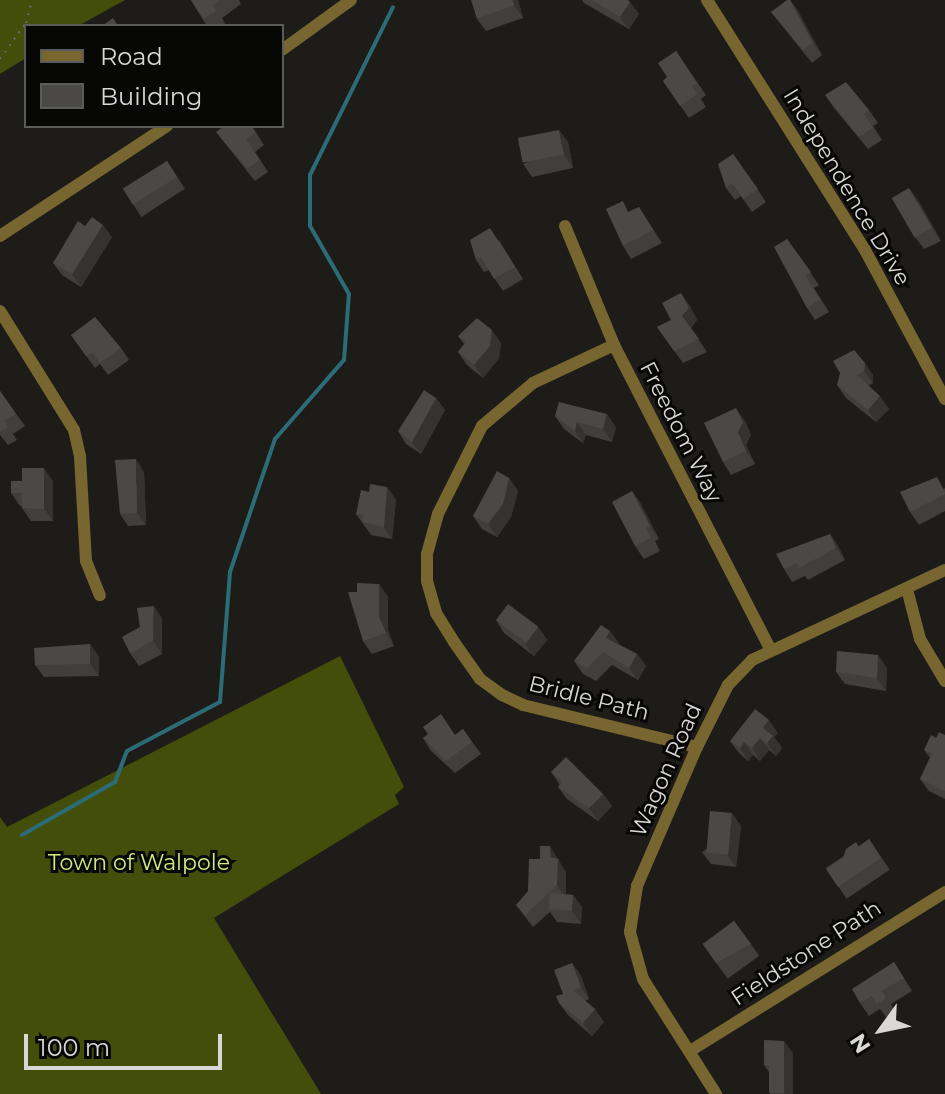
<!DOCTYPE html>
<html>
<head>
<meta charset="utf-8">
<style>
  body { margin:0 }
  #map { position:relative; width:945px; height:1094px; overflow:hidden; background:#1e1c19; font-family:Montserrat,sans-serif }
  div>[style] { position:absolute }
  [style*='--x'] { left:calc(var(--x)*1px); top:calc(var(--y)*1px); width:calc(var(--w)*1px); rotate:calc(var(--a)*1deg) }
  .forest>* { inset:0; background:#424e0a }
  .stream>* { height:4px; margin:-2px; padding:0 2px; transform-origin:2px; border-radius:2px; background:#2c6c77 }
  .path>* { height:2px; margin-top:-1px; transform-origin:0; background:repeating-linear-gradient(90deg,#6c6a68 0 2px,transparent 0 8px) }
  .minor>* { height:12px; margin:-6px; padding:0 6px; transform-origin:6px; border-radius:6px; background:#77662f }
  .wall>* { inset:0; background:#403f3b; transform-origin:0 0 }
  .shaded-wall>* { inset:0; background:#343330 }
  .building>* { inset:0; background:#4b4945; transform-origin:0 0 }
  span { translate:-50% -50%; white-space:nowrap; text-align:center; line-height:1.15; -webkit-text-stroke:6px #070706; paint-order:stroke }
  .street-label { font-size:22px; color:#d9d8d6 }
  .park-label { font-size:22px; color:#d2eb7b }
  .legend { position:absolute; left:24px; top:24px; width:260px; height:104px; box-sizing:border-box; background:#070706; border:2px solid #5b5b59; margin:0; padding:10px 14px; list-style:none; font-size:24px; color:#d9d8d6 }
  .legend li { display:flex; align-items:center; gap:16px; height:40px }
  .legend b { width:40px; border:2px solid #5b5b59 }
  .north { position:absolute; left:841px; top:990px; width:80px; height:80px; -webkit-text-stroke:6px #070706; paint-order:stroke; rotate:237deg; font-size:22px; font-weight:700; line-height:32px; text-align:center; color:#d9d8d6 }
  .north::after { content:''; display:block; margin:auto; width:28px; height:36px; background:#d9d8d6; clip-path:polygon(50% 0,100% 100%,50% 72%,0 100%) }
  .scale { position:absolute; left:24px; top:1034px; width:198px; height:36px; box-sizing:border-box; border:4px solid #d9d8d6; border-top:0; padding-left:10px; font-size:24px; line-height:28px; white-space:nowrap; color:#d9d8d6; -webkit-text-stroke:6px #070706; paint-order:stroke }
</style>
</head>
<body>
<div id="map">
  <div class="forest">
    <div style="clip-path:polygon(0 0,125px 0,78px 26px,26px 26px,26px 58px,0 74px)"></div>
    <div style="clip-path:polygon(340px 656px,404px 787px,395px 795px,399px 804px,214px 918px,321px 1094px,0 1094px,0 817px,7px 827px)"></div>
  </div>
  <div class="stream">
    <div style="--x:22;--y:835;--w:107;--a:-29.7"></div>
    <div style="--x:115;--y:782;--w:33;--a:-69"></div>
    <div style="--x:127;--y:751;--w:105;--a:-27.8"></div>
    <div style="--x:220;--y:702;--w:130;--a:-85.6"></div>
    <div style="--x:230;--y:572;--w:140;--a:-71.3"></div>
    <div style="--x:275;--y:439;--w:105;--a:-48.9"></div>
    <div style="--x:344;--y:360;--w:66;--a:-85.7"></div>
    <div style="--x:349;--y:294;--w:78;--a:-119.8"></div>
    <div style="--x:310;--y:226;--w:51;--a:-90"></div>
    <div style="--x:310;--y:175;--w:187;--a:-63.7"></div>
  </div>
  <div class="path">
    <div style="--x:0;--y:59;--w:44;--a:-54.2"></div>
    <div style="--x:26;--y:23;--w:24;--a:-75"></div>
  </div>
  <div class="minor">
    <div style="--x:707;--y:0;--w:296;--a:57.7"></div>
    <div style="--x:865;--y:250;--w:169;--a:61.8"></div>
    <div style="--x:282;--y:50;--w:85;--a:-35.9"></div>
    <div style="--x:565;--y:226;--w:129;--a:67.6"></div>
    <div style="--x:614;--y:345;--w:343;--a:62.8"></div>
    <div style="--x:0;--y:236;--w:200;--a:-33.4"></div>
    <div style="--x:0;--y:311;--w:140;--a:58.1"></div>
    <div style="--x:74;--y:430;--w:28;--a:77"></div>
    <div style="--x:80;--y:457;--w:104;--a:86.7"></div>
    <div style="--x:86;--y:561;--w:37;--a:68"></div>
    <div style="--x:614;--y:345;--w:89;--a:154.9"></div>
    <div style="--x:533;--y:383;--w:67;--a:139.9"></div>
    <div style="--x:482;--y:426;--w:98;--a:116.6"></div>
    <div style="--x:438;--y:514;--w:41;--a:105.4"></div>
    <div style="--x:427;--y:554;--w:27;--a:90"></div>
    <div style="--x:427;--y:581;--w:33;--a:74"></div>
    <div style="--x:436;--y:613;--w:34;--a:58"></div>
    <div style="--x:454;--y:642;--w:45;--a:54.9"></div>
    <div style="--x:480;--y:679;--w:27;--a:36"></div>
    <div style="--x:502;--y:695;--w:23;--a:25"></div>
    <div style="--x:523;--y:705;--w:179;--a:13.6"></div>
    <div style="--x:907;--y:589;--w:52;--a:75.4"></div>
    <div style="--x:920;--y:639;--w:49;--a:59.2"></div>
    <div style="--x:690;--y:1051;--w:301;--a:-31.9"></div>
    <div style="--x:716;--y:1094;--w:136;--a:-122.4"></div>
    <div style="--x:643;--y:979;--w:49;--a:-105.5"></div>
    <div style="--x:630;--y:932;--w:47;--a:-81.3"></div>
    <div style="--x:637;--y:886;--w:151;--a:-66.7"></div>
    <div style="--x:697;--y:747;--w:69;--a:-63.4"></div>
    <div style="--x:728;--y:685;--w:35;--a:-46"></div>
    <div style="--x:752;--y:660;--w:213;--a:-25"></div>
  </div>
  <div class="wall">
    <div style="clip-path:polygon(191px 0,239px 0,241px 4px,222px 18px,225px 24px,221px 26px,207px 26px)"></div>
    <div style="clip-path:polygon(518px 0,523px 18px,486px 31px,477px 19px)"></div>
    <div style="clip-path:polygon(582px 0,628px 0,639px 14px,629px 29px,584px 3px)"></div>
    <div style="clip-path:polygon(790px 0,798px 11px,822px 55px,812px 63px,771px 12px)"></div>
    <div style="clip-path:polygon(676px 51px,706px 95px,701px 99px,706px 107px,689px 118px,663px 81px,667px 77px)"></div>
    <div style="clip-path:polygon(825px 95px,869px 110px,878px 123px,873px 126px,882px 140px,868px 149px,834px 108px)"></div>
    <div style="clip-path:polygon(252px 126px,264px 145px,255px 152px,268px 172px,255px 181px,216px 132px)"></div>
    <div style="clip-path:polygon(568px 142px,573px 168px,532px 177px,523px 164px)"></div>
    <div style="clip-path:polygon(733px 154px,766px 202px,752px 212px,741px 196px,735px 200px,726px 188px)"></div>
    <div style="left:167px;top:161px;width:33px;height:52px;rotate:57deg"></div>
    <div style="clip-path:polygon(918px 200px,941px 241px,924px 249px,915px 237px)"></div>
    <div style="clip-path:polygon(639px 207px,662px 243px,631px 259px,623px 246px,630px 211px)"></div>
    <div style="clip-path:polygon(85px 226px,112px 237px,81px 287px,62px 275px,53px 263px)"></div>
    <div style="clip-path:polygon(787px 239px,819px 285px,814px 288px,829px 312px,815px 320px,807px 308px)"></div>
    <div style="clip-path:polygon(499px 240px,523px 279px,503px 291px,489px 270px,484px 272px,476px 260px)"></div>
    <div style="clip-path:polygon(690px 306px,697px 320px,691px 328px,707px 352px,683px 363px,657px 327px,671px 320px)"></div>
    <div style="clip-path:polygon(71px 335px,121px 348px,129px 360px,108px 375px,100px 364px,95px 368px)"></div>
    <div style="clip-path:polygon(458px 336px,501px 343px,499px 358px,483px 378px,467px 365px,458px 352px,464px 344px)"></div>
    <div style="clip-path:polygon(854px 350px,873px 375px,873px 383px,868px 386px,889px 409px,876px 422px,846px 398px,837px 385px)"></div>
    <div style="clip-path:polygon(0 391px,25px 426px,13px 434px,17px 440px,8px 445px,0 435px)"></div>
    <div style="clip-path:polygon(436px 398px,445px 410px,421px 454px,406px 444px,398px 431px)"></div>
    <div style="clip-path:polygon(555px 416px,616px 427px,612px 442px,586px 435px,583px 443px,564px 429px)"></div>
    <div style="clip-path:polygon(745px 421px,751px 435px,746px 445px,755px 464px,731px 475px,723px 462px)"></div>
    <div style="clip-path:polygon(144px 472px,146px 525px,128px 526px,120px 514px)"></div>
    <div style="clip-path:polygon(509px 478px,518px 491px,511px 517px,497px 537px,482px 529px,473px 516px)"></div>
    <div style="clip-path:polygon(53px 481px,53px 521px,31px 521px,22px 508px,22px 506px,20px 506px,11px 493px)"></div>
    <div style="clip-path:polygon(387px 487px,396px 500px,392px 539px,371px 535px,356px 514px,369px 492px)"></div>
    <div style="clip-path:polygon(945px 488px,945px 511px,919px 525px,910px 512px)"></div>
    <div style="clip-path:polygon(632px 491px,641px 504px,659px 539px,655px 541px,660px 551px,644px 559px,635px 546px)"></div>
    <div style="clip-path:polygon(830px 534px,838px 546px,845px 560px,808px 580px,805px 576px,792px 582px,784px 569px)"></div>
    <div style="clip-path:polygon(379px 584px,388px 597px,388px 630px,394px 646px,372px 654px,363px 641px,357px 592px)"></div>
    <div style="clip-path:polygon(162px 618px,162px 654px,139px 666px,130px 653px)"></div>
    <div style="clip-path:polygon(496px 620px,538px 627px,547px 640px,534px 656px,504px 633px)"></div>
    <div style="clip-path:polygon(619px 643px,618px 644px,637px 654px,646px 666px,638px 680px,612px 665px,596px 681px,583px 674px,574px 661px)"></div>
    <div style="clip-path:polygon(90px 644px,99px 657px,99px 676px,44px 677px,35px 665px)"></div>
    <div style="clip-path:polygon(878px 655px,887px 668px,886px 691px,845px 684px,836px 672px)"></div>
    <div style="clip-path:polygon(463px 729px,481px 754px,455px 773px,431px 751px,423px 738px,455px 735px)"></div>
    <div style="clip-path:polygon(778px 733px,774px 737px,782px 748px,776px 756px,769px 750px,760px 761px,753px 755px,748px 761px,739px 753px,730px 741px)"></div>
    <div style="clip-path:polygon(945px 735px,945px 799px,929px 791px,920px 779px,930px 758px,924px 750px,936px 738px)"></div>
    <div style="clip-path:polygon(551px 772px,603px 794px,612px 806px,598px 821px,567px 799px,558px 787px,560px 785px)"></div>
    <div style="clip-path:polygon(741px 826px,736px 867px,711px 864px,702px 852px)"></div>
    <div style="left:869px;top:839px;width:37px;height:52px;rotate:56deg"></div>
    <div style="clip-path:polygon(559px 858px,559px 862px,566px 872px,566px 894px,573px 895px,582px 907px,581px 924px,557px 922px,550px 912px,533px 927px,516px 905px)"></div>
    <div style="left:734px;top:921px;width:43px;height:39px;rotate:54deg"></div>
    <div style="clip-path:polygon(894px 962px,912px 991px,891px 1004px,895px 1011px,886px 1017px,880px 1009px,869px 1016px,860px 1003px)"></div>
    <div style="clip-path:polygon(572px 963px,581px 976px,589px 999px,585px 1001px,595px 1009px,604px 1022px,592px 1036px,568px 1015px,559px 1003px,563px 994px)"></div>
    <div style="clip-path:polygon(793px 1053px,793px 1094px,770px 1094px,769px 1072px,764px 1065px)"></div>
  </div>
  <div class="shaded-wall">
    <div style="clip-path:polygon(513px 0,518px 0,523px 18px,514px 5px)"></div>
    <div style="clip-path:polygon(790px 0,798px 11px,822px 55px,813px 43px)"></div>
    <div style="clip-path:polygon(630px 2px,639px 14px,629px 29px,620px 17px)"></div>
    <div style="clip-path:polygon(559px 130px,568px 142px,573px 168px,564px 155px)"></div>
    <div style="clip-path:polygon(909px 188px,918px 200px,941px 241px,932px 228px)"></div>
    <div style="clip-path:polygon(103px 225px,112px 237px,81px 287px,72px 274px)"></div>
    <div style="clip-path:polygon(681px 293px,690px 306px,697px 320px,690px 328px,682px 316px)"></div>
    <div style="clip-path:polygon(492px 330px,501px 343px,499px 358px,483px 378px,474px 365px)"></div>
    <div style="clip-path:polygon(865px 363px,873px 375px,873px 383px,864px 371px)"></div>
    <div style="clip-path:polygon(880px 396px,889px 409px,876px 422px,868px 410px)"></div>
    <div style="clip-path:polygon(436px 398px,445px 410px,421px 454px,412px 442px)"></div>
    <div style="clip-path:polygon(736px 408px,745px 421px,751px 435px,746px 445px,755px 464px,746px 451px,738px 432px)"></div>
    <div style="clip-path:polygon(607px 414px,616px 427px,612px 442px,603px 429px)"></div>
    <div style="clip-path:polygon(577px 422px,586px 435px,583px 443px,575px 431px)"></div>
    <div style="clip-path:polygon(136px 459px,144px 472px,146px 525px,137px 513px)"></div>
    <div style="clip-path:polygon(44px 468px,53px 481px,53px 521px,44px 509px)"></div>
    <div style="clip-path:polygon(509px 478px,518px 491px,511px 517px,497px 537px,488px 524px)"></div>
    <div style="clip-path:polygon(387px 487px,396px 500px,392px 539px,384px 527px)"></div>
    <div style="clip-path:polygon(632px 491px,641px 504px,659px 539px,650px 526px)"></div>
    <div style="clip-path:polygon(830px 534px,838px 546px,845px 560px,836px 548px)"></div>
    <div style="clip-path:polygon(379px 584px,388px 597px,388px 630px,394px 646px,386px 633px,379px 617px)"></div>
    <div style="clip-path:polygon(154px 606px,162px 618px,162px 654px,153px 641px)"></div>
    <div style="clip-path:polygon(538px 627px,547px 640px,534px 656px,525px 644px)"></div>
    <div style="clip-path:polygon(610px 631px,619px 643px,615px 650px,606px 638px)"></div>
    <div style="clip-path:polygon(90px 644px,99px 657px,99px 676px,90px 664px)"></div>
    <div style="clip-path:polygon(637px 654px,646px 666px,638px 680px,629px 668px)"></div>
    <div style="clip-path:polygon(878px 655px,887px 668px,886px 691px,877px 678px)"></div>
    <div style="clip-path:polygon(769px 720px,778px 733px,774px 737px,782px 748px,776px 756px,767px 743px,763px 728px)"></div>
    <div style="clip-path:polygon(760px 738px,769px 750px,760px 761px,752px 748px)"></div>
    <div style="clip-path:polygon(744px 742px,753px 755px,748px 761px,740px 748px)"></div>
    <div style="clip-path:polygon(603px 794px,612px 806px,598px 821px,589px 808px)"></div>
    <div style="clip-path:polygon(732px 813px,741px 826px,736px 867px,727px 855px)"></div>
    <div style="clip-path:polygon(550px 846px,566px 872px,566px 898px,557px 885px,551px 857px)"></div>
    <div style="clip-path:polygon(573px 895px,582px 907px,581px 924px,572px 911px)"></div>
    <div style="clip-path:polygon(572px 963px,581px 976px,589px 999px,581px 987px)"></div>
    <div style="clip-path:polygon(595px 1009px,604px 1022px,592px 1036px,583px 1023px)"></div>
    <div style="clip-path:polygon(784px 1041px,793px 1053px,793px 1094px,785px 1094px,784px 1093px)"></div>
  </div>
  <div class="building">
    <div style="clip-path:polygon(191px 0,220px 0,213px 5px,216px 11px,203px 19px)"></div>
    <div style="clip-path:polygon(471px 0,513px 0,514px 5px,477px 19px)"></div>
    <div style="clip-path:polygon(592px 0,628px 0,630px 2px,620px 17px)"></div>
    <div style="clip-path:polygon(787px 0,790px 0,813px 43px,803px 50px,771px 12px)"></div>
    <div style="clip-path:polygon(113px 18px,118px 26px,102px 26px)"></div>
    <div style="clip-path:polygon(676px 51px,697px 83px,692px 86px,697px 94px,680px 106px,663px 81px,667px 77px,658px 63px)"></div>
    <div style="clip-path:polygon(846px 82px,869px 110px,864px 114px,873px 128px,859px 137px,825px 95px)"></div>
    <div style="clip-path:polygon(224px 126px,251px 126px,256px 133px,246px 139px,260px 160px,247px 168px,216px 132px)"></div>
    <div style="left:559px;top:130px;width:25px;height:42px;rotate:79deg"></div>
    <div style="clip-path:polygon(733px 154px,758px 189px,743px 199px,732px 183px,726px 188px,718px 164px)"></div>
    <div style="left:167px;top:161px;width:19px;height:52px;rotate:58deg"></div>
    <div style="left:909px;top:188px;width:46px;height:20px;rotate:60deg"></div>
    <div style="clip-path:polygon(623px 201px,628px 212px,639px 207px,653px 230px,623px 246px,606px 209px)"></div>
    <div style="clip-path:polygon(92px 217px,103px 225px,72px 274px,53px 263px,78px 221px,85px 226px)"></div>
    <div style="clip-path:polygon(490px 228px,515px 267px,494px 279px,481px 257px,476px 260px,470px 240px)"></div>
    <div style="clip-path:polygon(787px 239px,811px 272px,805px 275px,820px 299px,807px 308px,774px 247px)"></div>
    <div style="clip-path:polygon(681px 293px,689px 308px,682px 316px,699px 339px,674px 351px,657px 327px,671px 320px,662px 303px)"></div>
    <div style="clip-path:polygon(95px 317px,121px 348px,100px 363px,92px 352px,86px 356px,71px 335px)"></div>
    <div style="clip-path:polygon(477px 318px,492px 330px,490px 346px,474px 365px,458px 352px,466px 342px,458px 336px)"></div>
    <div style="clip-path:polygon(854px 350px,865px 363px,864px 371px,857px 375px,880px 396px,868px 410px,837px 385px,840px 373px,833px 361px)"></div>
    <div style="clip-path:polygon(424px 390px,436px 398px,412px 442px,398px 431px)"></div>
    <div style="clip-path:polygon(0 391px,16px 414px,4px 421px,8px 427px,0 432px)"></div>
    <div style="clip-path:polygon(559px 402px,607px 414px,603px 429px,577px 422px,575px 431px,555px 416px)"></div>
    <div style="clip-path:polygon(736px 408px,743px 422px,738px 432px,746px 451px,723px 462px,704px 423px)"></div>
    <div style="clip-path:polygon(136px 459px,137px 513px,120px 514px,115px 460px)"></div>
    <div style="clip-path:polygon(22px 468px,44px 468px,44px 509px,22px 508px,22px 493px,11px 493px,11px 481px,22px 481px)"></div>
    <div style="clip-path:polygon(497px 471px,509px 478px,503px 504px,488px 524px,473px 516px)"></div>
    <div style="clip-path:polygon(937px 477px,945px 492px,945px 494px,910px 512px,900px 492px)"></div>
    <div style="clip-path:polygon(370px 484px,387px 487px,384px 527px,362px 522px,363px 515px,356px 514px,361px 490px,369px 492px)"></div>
    <div style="clip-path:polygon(632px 491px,650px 526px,646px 528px,651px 538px,635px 546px,612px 502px)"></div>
    <div style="clip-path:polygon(830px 534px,836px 548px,799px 568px,797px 563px,784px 569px,776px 554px)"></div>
    <div style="clip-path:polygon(357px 583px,379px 584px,379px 617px,386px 633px,363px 641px,348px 592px,357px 592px)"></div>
    <div style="left:508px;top:604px;width:38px;height:20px;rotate:37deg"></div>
    <div style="clip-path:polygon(154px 606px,153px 641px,130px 653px,122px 637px,140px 627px,137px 608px)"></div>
    <div style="clip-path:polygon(601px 625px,610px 631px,606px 638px,637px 654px,629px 668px,603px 652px,587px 668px,574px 661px)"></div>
    <div style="clip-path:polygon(90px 644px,90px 664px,35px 665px,34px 648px)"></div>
    <div style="clip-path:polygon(837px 651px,878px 655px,877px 678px,836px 672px)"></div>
    <div style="clip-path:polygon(755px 709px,769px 720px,763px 728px,773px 736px,767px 743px,760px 738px,752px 748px,744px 742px,740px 748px,730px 741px)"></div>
    <div style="clip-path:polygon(441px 714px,455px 735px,463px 729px,472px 742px,446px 761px,423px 738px,428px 734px,423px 727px)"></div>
    <div style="clip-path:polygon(939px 732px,945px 735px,945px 791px,920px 779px,932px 753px,924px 750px,931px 735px,936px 738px)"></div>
    <div style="clip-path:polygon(566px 757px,603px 794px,589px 808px,558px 787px,562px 782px,551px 772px)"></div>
    <div style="left:710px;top:811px;width:22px;height:42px;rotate:5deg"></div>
    <div style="clip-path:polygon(869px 839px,881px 858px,838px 887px,826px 869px,843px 858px,846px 849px,856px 842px,859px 847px)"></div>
    <div style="clip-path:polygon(540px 846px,550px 846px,551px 857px,558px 859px,557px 885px,525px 915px,516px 905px,528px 891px,529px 859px,540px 859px)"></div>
    <div style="left:550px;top:893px;width:23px;height:16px;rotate:5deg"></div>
    <div style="clip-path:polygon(734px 921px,751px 944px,716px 963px,703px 944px)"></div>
    <div style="clip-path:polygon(894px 962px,904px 978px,882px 991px,886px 998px,877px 1004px,872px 996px,860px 1003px,852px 989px)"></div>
    <div style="clip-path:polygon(572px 963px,581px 987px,573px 990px,595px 1009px,583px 1023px,559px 1003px,556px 996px,563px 994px,554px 970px)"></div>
    <div style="clip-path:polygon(764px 1040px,784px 1041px,784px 1093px,769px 1093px,769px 1065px,764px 1065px)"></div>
  </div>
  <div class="street-label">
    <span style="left:847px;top:187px;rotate:59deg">Independence Drive</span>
    <span style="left:681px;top:432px;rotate:63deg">Freedom Way</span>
    <span style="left:589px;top:698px;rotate:14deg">Bridle Path</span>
    <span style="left:666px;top:770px;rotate:-66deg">Wagon Road</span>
    <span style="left:806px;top:953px;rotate:-33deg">Fieldstone Path</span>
  </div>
  <div class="park-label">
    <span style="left:139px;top:863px">Town of Walpole</span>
  </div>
  <ul class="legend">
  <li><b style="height:10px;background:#77662f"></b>Road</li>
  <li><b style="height:22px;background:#4b4945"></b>Building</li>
  </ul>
  <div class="north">N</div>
  <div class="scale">100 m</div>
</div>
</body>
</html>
